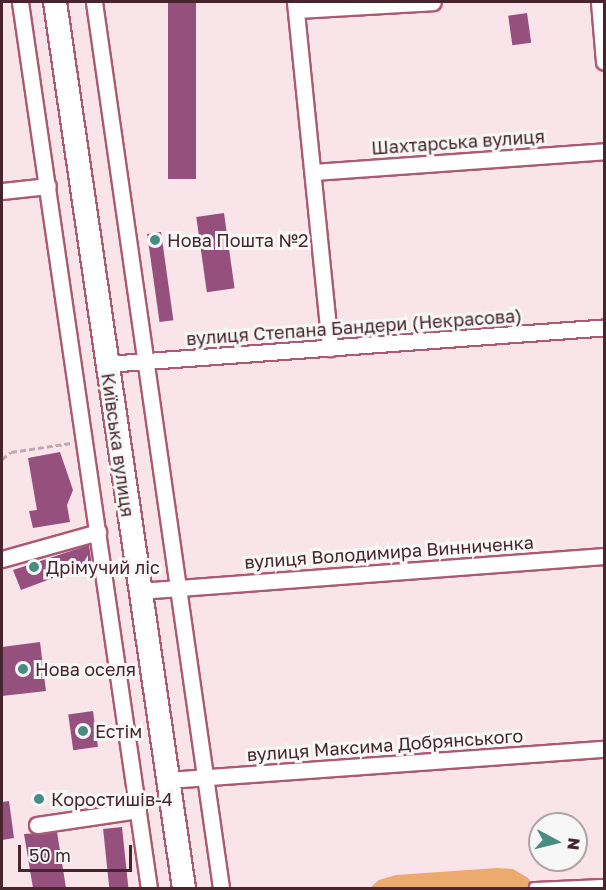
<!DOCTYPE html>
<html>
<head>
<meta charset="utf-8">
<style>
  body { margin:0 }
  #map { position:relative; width:606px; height:890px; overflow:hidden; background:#f8e4e9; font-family:"Golos Text",sans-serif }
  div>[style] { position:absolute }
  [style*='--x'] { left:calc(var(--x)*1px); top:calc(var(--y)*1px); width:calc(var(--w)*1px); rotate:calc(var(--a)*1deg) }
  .green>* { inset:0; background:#edaa6e }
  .building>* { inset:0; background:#96507e; transform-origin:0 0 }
  .path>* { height:3px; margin-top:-1.5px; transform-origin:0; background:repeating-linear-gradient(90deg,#c1a9af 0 6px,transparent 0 9px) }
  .roads { filter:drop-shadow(2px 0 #ac5a72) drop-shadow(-2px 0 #ac5a72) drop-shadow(0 2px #ac5a72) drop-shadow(0 -2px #ac5a72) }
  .service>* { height:8px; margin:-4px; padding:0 4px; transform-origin:4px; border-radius:4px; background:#fff }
  .minor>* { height:15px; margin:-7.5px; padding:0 7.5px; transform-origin:7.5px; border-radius:7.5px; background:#fff }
  .secondary>* { height:22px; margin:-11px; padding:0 11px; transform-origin:11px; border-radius:11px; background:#fff }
  .dots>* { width:16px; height:16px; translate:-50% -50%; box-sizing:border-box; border:3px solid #f7f7f7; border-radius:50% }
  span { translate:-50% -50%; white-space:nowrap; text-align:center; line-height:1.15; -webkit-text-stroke:6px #f7f7f7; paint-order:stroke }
  .street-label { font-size:18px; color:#47242e }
  .poi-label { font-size:18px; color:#47242e }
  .left { translate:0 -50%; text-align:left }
  .frame { position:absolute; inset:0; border:3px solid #47242e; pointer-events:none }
  .north { position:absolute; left:528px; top:812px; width:60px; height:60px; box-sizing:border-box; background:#f7f7f7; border:2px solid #b1a3a7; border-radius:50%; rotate:97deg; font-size:16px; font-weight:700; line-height:24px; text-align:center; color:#47242e }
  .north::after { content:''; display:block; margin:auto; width:21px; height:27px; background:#498d82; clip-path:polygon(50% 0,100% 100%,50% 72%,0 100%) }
  .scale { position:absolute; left:18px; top:845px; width:114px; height:27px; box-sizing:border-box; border:3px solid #47242e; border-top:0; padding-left:8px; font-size:18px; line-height:21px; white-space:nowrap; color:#47242e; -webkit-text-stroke:4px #f7f7f7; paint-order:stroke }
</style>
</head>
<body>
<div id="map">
  <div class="green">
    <div style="clip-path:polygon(497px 868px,513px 869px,528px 878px,535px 888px,370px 888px,379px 880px,396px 875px)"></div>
  </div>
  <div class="building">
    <div style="left:168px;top:2px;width:28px;height:177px"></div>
    <div style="left:527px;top:13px;width:30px;height:19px;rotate:82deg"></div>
    <div style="left:224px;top:213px;width:76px;height:28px;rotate:82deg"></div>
    <div style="left:161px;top:232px;width:89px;height:14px;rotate:82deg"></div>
    <div style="clip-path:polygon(60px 452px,73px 490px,67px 505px,70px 522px,33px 528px,29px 511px,37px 510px,28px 458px)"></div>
    <div style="clip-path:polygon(89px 545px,93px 572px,78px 574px,76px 559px,49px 565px,53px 578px,21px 590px,13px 570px)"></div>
    <div style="clip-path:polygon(40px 642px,46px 691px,2px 696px,2px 647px)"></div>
    <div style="left:93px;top:711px;width:36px;height:25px;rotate:82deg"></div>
    <div style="clip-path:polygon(9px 801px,14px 838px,2px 840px,2px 802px)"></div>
    <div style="left:122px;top:827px;width:61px;height:19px;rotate:84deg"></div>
    <div style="clip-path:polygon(57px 832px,66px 888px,33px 888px,24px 834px)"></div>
  </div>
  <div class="path">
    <div style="--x:2;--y:459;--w:11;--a:-38"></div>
    <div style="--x:11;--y:452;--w:61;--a:-8.5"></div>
  </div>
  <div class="roads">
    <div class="service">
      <div style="--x:534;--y:887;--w:70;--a:-2.5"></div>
    </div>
    <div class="minor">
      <div style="--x:20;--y:2;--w:895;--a:81.72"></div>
      <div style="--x:94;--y:2;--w:895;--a:81.84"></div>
      <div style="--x:295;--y:2;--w:348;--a:84.2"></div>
      <div style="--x:599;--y:2;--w:60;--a:85.2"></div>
      <div style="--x:296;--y:10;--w:137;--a:-3.3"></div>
      <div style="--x:314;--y:172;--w:291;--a:-4.1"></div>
      <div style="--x:2;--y:191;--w:46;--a:-6.2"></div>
      <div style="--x:106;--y:364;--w:499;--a:-4.2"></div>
      <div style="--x:2;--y:559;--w:100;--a:-15.7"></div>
      <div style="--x:140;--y:591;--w:465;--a:-4.3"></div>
      <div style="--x:168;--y:780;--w:437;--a:-4.1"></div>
      <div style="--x:37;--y:825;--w:102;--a:-8.4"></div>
    </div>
    <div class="secondary">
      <div style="--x:55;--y:2;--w:895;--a:81.72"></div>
    </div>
  </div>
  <div class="dots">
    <div style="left:155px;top:240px;background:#498d82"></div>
    <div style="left:34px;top:567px;background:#498d82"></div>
    <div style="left:23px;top:669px;background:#498d82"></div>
    <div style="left:83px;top:731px;background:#498d82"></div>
    <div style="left:39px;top:799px;background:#498d82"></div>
  </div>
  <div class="street-label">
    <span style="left:458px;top:142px;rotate:-4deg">Шахтарська вулиця</span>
    <span style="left:354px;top:327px;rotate:-4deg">вулиця Степана Бандери (Некрасова)</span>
    <span style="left:118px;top:445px;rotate:82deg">Київська вулиця</span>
    <span style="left:389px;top:552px;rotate:-4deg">вулиця Володимира Винниченка</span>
    <span style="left:385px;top:745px;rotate:-4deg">вулиця Максима Добрянського</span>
  </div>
  <div class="poi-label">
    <span class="left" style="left:167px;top:240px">Нова Пошта №2</span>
    <span class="left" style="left:46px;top:567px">Дрімучий ліс</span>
    <span class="left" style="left:35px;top:669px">Нова оселя</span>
    <span class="left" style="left:95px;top:731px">Естім</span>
    <span class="left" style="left:51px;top:799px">Коростишів-4</span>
  </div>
  <div class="frame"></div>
  <div class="north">N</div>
  <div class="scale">50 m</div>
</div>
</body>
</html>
